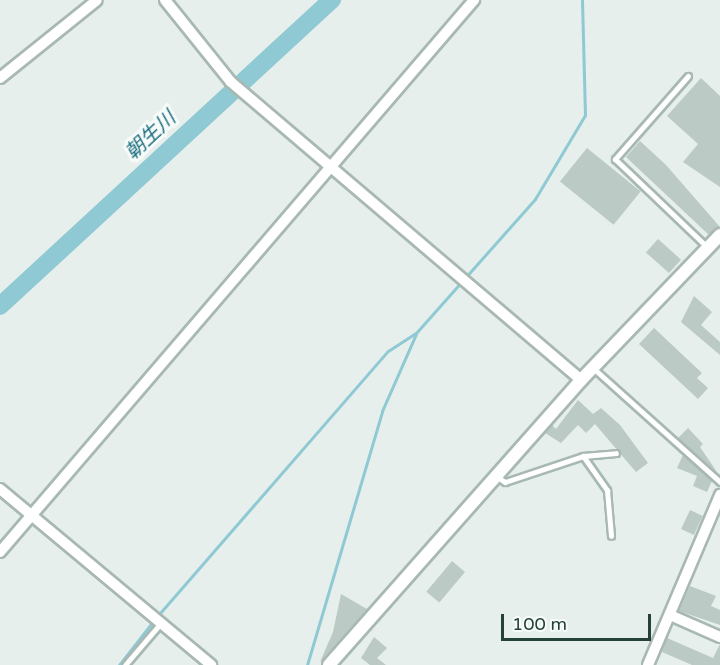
<!DOCTYPE html>
<html>
<head>
<meta charset="utf-8">
<style>
  body { margin:0 }
  #map { position:relative; width:720px; height:665px; overflow:hidden; background:#e6efeb; font-family:"Varela Round","Noto Sans JP",sans-serif }
  div>[style] { position:absolute }
  [style*='--x'] { left:calc(var(--x)*1px); top:calc(var(--y)*1px); width:calc(var(--w)*1px); rotate:calc(var(--a)*1deg) }
  .stream>* { height:3px; margin:-1.5px; padding:0 1.5px; transform-origin:1.5px; border-radius:1.5px; background:#8ec9d4 }
  .river>* { height:18px; margin:-9px; padding:0 9px; transform-origin:9px; border-radius:9px; background:#8ec9d4 }
  .building>* { inset:0; background:#bbcac4; transform-origin:0 0 }
  .roads { filter:drop-shadow(2px 0 #a8b8b2) drop-shadow(-2px 0 #a8b8b2) drop-shadow(0 2px #a8b8b2) drop-shadow(0 -2px #a8b8b2) }
  .service>* { height:5px; margin:-2.5px; padding:0 2.5px; transform-origin:2.5px; border-radius:2.5px; background:#fff }
  .minor>* { height:10px; margin:-5px; padding:0 5px; transform-origin:5px; border-radius:5px; background:#fff }
  .tertiary>* { height:12px; margin:-6px; padding:0 6px; transform-origin:6px; border-radius:6px; background:#fff }
  span { translate:-50% -50%; white-space:nowrap; text-align:center; line-height:1.15; -webkit-text-stroke:6px #f7fbf9; paint-order:stroke }
  .water-label { font-size:20px; color:#1c6f80; font-style:italic }
  .scale { position:absolute; left:501px; top:614px; width:150px; height:27px; box-sizing:border-box; border:3px solid #24423a; border-top:0; padding-left:8px; font-size:18px; line-height:21px; white-space:nowrap; color:#24423a; -webkit-text-stroke:4px #f7fbf9; paint-order:stroke }
</style>
</head>
<body>
<div id="map">
  <div class="stream">
    <div style="--x:160;--y:613;--w:347;--a:-49"></div>
    <div style="--x:388;--y:351;--w:33;--a:-33"></div>
    <div style="--x:416;--y:333;--w:179;--a:-48.4"></div>
    <div style="--x:535;--y:199;--w:98;--a:-59.2"></div>
    <div style="--x:585;--y:115;--w:115;--a:-91.5"></div>
    <div style="--x:119;--y:665;--w:52;--a:-52"></div>
    <div style="--x:307;--y:665;--w:265;--a:-73.5"></div>
    <div style="--x:382;--y:411;--w:84;--a:-66.2"></div>
  </div>
  <div class="river">
    <div style="--x:0;--y:306;--w:452;--a:-42.7"></div>
  </div>
  <div class="building">
    <div style="clip-path:polygon(701px 78px,720px 96px,720px 187px,683px 162px,698px 144px,667px 116px)"></div>
    <div style="clip-path:polygon(640px 141px,666px 165px,720px 227px,709px 235px,626px 157px)"></div>
    <div style="left:587px;top:148px;width:69px;height:43px;rotate:39deg"></div>
    <div style="left:658px;top:239px;width:31px;height:18px;rotate:42deg"></div>
    <div style="clip-path:polygon(694px 296px,712px 312px,701px 325px,720px 342px,720px 355px,681px 322px)"></div>
    <div style="clip-path:polygon(654px 328px,702px 373px,697px 378px,708px 388px,698px 399px,639px 344px)"></div>
    <div style="clip-path:polygon(578px 400px,593px 414px,601px 408px,620px 425px,648px 463px,636px 472px,595px 424px,586px 433px,578px 425px,561px 443px,545px 433px,552px 425px,556px 429px)"></div>
    <div style="clip-path:polygon(688px 428px,703px 444px,700px 447px,717px 472px,678px 438px)"></div>
    <div style="clip-path:polygon(683px 455px,712px 481px,707px 492px,693px 486px,697px 476px,677px 468px)"></div>
    <div style="left:690px;top:510px;width:14px;height:21px;rotate:25deg"></div>
    <div style="left:452px;top:561px;width:17px;height:40px;rotate:40deg"></div>
    <div style="clip-path:polygon(690px 586px,716px 596px,711px 606px,720px 610px,720px 625px,679px 611px)"></div>
    <div style="clip-path:polygon(341px 594px,367px 609px,320px 662px,333px 632px)"></div>
    <div style="clip-path:polygon(374px 637px,387px 648px,377px 658px,386px 665px,370px 665px,361px 658px)"></div>
    <div style="clip-path:polygon(667px 638px,713px 658px,720px 644px,720px 665px,692px 665px,662px 652px)"></div>
  </div>
  <div class="roads">
    <div class="service">
      <div style="--x:688;--y:76;--w:111;--a:131.3"></div>
      <div style="--x:615;--y:159;--w:127;--a:43.7"></div>
      <div style="--x:593;--y:368;--w:171;--a:41.9"></div>
      <div style="--x:583;--y:456;--w:42;--a:54.8"></div>
      <div style="--x:607;--y:490;--w:46;--a:85"></div>
      <div style="--x:496;--y:476;--w:11;--a:34"></div>
      <div style="--x:505;--y:482;--w:82;--a:-18.4"></div>
      <div style="--x:583;--y:456;--w:33;--a:-5"></div>
      <div style="--x:125;--y:665;--w:54;--a:-49.5"></div>
    </div>
    <div class="minor">
      <div style="--x:165;--y:0;--w:105;--a:51.2"></div>
      <div style="--x:231;--y:82;--w:460;--a:40.4"></div>
      <div style="--x:0;--y:78;--w:124;--a:-38.8"></div>
      <div style="--x:0;--y:489;--w:275;--a:39.8"></div>
      <div style="--x:0;--y:552;--w:728;--a:-49.35"></div>
      <div style="--x:670;--y:615;--w:55;--a:23.7"></div>
      <div style="--x:648;--y:665;--w:185;--a:-67"></div>
    </div>
    <div class="tertiary">
      <div style="--x:329;--y:665;--w:380;--a:-48.5"></div>
      <div style="--x:581;--y:380;--w:201;--a:-46.2"></div>
    </div>
  </div>
  <div class="water-label">
    <span style="left:151px;top:136px;rotate:-43deg">朝生川</span>
  </div>
  <div class="scale">100 m</div>
</div>
</body>
</html>
